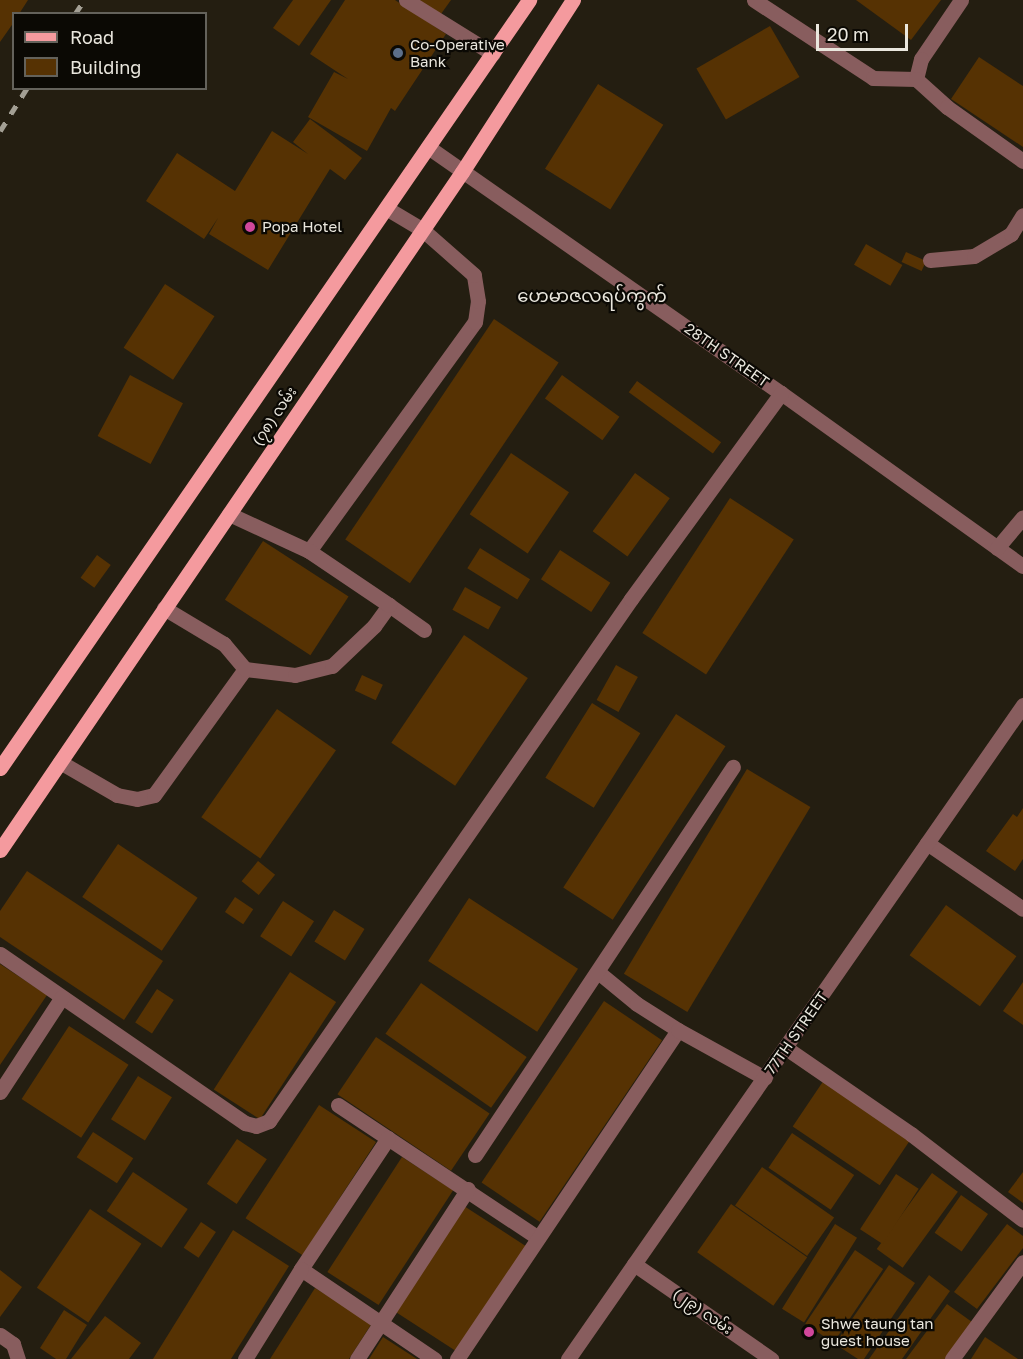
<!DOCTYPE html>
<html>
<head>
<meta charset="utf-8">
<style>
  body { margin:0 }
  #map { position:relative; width:1023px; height:1359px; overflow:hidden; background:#241e11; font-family:"Golos Text","Noto Sans Myanmar",sans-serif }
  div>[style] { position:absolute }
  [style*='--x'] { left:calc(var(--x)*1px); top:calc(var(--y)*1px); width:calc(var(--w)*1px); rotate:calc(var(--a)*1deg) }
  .building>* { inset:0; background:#563203; transform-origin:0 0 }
  .service>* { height:15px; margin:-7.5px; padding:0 7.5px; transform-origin:7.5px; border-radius:7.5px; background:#885d5e }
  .minor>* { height:15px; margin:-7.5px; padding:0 7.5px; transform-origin:7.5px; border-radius:7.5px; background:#885d5e }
  .tertiary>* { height:15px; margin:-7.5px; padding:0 7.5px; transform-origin:7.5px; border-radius:7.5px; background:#885d5e }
  .primary>* { height:15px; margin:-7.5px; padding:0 7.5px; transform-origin:7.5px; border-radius:7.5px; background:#f49a9e }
  .rail>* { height:4.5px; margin-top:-2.25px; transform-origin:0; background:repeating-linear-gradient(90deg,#a39f94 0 10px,transparent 0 20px) }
  .dots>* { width:16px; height:16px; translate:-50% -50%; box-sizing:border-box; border:3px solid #0b0904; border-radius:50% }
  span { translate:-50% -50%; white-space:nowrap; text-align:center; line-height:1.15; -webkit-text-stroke:4.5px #0b0904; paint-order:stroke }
  .poi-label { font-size:15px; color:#eae7de }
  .left { translate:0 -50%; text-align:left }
  .street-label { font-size:15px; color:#eae7de }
  .quarter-label { font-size:18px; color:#eae7de }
  .legend { position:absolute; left:12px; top:12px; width:195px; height:78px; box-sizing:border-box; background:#0b0904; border:2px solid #64625b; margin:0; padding:8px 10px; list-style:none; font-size:18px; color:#eae7de }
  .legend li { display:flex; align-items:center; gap:12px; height:30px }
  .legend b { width:30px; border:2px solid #64625b }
  .scale { position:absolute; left:816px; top:24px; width:92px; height:27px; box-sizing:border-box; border:3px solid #eae7de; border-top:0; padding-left:8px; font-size:18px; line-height:21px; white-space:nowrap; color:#eae7de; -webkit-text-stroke:4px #0b0904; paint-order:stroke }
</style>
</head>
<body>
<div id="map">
  <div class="building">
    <div style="clip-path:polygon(0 0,28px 0,19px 14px,14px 14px,14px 22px,0 42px)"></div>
    <div style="clip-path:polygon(293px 0,331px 0,299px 46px,273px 28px)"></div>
    <div style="clip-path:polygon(345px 0,395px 0,446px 34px,395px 111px,391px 108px,367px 151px,308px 117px,334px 72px,348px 79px,310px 54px)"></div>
    <div style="clip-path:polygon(419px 0,451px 0,441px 14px)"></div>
    <div style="clip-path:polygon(856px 0,941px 0,911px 40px)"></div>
    <div style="left:770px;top:26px;width:59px;height:85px;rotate:60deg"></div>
    <div style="clip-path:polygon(979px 57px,1023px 86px,1023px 147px,951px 99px)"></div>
    <div style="left:598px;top:84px;width:77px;height:100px;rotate:32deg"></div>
    <div style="clip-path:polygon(310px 119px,362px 158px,345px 180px,330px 169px,268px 270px,209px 234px,218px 218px,204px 239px,146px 201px,177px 153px,235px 191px,272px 131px,308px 154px,293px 142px)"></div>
    <div style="left:866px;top:244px;width:42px;height:24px;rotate:30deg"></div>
    <div style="left:906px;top:252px;width:22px;height:11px;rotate:24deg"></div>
    <div style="left:165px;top:284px;width:59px;height:76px;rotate:33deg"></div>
    <div style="left:494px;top:319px;width:78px;height:266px;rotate:34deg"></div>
    <div style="left:130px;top:375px;width:60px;height:69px;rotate:28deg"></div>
    <div style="left:562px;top:375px;width:71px;height:29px;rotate:36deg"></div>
    <div style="left:637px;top:381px;width:104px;height:14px;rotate:36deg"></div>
    <div style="left:511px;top:453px;width:70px;height:74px;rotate:34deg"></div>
    <div style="left:635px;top:473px;width:43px;height:72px;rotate:36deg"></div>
    <div style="left:730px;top:498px;width:76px;height:161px;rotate:33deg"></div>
    <div style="left:263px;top:541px;width:102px;height:70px;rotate:33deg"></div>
    <div style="left:480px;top:548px;width:59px;height:24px;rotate:32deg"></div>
    <div style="left:560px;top:550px;width:60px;height:35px;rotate:33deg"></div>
    <div style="left:97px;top:555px;width:17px;height:28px;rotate:36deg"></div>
    <div style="left:465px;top:587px;width:41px;height:26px;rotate:29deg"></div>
    <div style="left:464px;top:635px;width:77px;height:130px;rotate:34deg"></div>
    <div style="left:616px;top:665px;width:25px;height:40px;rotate:29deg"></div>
    <div style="left:362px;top:675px;width:23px;height:17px;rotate:25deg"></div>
    <div style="left:592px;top:703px;width:57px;height:88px;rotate:32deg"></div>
    <div style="left:277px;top:709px;width:72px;height:132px;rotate:35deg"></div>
    <div style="left:676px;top:714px;width:59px;height:207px;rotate:33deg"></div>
    <div style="left:747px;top:769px;width:74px;height:239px;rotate:31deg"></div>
    <div style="clip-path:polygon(1023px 808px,1023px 859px,1015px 871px,986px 851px,1013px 814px,1017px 817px)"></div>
    <div style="left:118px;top:844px;width:96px;height:64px;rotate:34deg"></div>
    <div style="left:258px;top:861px;width:22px;height:26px;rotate:39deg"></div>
    <div style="clip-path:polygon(27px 871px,163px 961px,124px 1020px,0 937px,0 911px)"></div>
    <div style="left:235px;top:897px;width:22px;height:18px;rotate:34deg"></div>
    <div style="left:469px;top:898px;width:130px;height:75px;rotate:33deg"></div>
    <div style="left:283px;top:901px;width:37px;height:42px;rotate:33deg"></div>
    <div style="left:946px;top:905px;width:87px;height:62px;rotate:36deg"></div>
    <div style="left:334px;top:910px;width:36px;height:37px;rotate:32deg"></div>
    <div style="clip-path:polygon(0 964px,47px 995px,0 1065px)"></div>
    <div style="left:290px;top:972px;width:55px;height:140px;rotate:33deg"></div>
    <div style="clip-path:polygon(1023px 982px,1023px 1025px,1003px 1011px)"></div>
    <div style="left:421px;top:983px;width:129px;height:62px;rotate:35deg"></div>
    <div style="left:157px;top:989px;width:20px;height:40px;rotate:33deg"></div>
    <div style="left:604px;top:1001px;width:70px;height:219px;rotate:34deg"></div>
    <div style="left:69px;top:1026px;width:71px;height:87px;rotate:33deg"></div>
    <div style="left:376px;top:1037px;width:137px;height:69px;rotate:34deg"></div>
    <div style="left:138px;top:1076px;width:40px;height:51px;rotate:32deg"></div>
    <div style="left:824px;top:1080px;width:105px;height:56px;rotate:34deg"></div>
    <div style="left:319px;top:1105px;width:68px;height:135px;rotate:33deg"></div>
    <div style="left:93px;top:1132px;width:48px;height:30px;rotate:33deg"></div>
    <div style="left:792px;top:1133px;width:75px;height:42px;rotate:34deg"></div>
    <div style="left:237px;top:1139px;width:36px;height:54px;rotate:34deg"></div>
    <div style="left:402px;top:1157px;width:61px;height:137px;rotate:33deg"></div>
    <div style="left:762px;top:1167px;width:88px;height:47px;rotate:35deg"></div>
    <div style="left:133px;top:1172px;width:66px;height:47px;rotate:34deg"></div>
    <div style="clip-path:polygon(1023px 1172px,1023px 1203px,1008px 1192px)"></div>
    <div style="left:932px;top:1173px;width:32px;height:94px;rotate:36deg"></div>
    <div style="left:896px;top:1174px;width:27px;height:66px;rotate:33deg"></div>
    <div style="left:961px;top:1195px;width:33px;height:46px;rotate:35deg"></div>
    <div style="left:731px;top:1204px;width:93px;height:59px;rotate:35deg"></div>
    <div style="left:464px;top:1206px;width:74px;height:126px;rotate:33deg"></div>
    <div style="left:90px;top:1209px;width:62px;height:95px;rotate:34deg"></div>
    <div style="left:201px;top:1222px;width:18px;height:31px;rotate:34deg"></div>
    <div style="left:835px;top:1224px;width:26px;height:100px;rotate:32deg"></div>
    <div style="clip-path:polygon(1007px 1224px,1023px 1236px,1023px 1248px,977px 1309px,954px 1292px)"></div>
    <div style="clip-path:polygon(233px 1230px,289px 1266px,231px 1359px,153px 1359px)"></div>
    <div style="left:855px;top:1250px;width:34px;height:89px;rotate:34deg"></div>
    <div style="clip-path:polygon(889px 1265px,915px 1283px,864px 1359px,858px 1359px,835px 1344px)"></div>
    <div style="clip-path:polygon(0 1270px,22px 1287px,0 1317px)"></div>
    <div style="clip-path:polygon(929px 1275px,950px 1291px,902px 1359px,869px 1359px)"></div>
    <div style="clip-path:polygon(315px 1288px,372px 1323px,349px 1359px,270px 1359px)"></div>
    <div style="clip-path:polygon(947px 1304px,972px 1322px,945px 1359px,906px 1359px)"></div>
    <div style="clip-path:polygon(64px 1310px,87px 1325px,66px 1359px,56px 1359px,40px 1348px)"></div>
    <div style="clip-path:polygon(105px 1316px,141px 1343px,129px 1359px,71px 1359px)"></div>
    <div style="clip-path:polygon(383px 1337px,417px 1359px,369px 1359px)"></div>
    <div style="clip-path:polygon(985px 1337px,1018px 1359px,971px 1359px)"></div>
  </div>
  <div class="service">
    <div style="--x:229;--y:514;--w:88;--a:24.8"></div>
    <div style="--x:309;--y:551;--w:283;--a:-54.1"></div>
    <div style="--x:475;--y:322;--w:21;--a:-82"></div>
    <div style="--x:478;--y:301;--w:26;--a:-99"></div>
    <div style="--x:474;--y:275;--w:68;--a:-138.6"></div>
    <div style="--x:423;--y:230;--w:43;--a:-149.3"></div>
    <div style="--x:389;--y:605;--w:43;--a:35.5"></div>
    <div style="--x:245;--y:669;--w:50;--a:6.8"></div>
    <div style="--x:295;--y:675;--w:38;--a:-14"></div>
    <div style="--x:332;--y:666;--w:58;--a:-43.6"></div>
    <div style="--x:374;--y:626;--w:26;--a:-54"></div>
    <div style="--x:389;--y:605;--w:97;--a:-146"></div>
    <div style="--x:60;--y:762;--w:66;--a:30.1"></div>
    <div style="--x:117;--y:795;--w:20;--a:11"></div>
    <div style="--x:137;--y:799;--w:17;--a:-13"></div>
    <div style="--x:154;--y:795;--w:155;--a:-54.2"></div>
    <div style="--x:245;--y:669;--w:33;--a:-130"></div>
    <div style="--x:224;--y:644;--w:70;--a:-149"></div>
  </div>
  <div class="minor">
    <div style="--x:406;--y:0;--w:102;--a:31.8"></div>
    <div style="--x:754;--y:0;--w:142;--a:33.2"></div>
    <div style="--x:873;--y:78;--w:43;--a:1.3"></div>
    <div style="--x:961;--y:0;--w:71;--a:124.1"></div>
    <div style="--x:921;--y:59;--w:21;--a:104"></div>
    <div style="--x:916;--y:79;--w:42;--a:42.1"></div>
    <div style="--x:947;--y:107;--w:93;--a:35.4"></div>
    <div style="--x:428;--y:147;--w:430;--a:34.9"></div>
    <div style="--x:781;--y:393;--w:297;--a:35.6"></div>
    <div style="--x:930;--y:260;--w:44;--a:-5.2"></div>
    <div style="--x:974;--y:256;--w:43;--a:-30.7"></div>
    <div style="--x:1011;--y:234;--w:22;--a:-58"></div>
    <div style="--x:997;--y:548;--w:40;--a:-50"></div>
    <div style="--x:927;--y:843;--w:116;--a:34.5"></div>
    <div style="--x:0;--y:954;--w:298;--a:34.6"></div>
    <div style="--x:245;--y:1123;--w:11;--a:15"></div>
    <div style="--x:256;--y:1126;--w:14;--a:-21"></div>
    <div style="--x:269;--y:1121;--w:635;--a:-55.26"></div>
    <div style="--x:631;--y:599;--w:255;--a:-53.9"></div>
    <div style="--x:598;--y:972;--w:50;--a:39.4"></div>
    <div style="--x:637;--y:1004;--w:49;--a:32.4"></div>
    <div style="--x:786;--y:1048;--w:152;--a:34.5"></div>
    <div style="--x:911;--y:1134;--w:141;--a:37.5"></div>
    <div style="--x:0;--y:1092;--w:113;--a:-56.9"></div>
    <div style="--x:338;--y:1105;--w:240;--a:33.6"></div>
    <div style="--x:388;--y:1138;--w:157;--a:123.6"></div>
    <div style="--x:301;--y:1269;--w:161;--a:34.1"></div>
    <div style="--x:475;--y:1155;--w:466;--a:-56.4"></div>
    <div style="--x:634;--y:1264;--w:167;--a:34.7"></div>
    <div style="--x:0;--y:1335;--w:16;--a:35"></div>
    <div style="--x:13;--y:1344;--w:16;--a:72"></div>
    <div style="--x:245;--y:1359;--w:106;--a:-58.1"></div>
    <div style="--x:357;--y:1359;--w:203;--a:-56.9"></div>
    <div style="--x:457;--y:1359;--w:396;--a:-56.1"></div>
    <div style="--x:678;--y:1030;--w:99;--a:28.9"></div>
    <div style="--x:952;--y:1359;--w:120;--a:-53.8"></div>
  </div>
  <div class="tertiary">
    <div style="--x:568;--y:1359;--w:797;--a:-55.17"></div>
  </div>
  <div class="primary">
    <div style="--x:0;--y:768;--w:933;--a:-55.44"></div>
    <div style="--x:0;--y:850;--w:820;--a:-55.73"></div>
    <div style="--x:462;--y:172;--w:205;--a:-57.2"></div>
  </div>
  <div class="rail">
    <div style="--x:75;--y:14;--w:17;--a:-57"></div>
    <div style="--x:0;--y:131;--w:51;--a:-57.9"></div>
  </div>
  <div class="dots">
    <div style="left:398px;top:53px;background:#5c6f8a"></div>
    <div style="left:250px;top:227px;background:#d1479c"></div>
    <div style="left:809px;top:1332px;background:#d1479c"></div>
  </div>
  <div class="poi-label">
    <span class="left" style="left:410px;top:53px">Co-Operative<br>Bank</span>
    <span class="left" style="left:262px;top:227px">Popa Hotel</span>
    <span class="left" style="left:821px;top:1332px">Shwe taung tan<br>guest house</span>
  </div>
  <div class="street-label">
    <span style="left:727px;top:355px;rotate:35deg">28TH STREET</span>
    <span style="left:274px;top:416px;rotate:-56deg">(၇၈) လမ်း</span>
    <span style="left:796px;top:1033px;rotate:-55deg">77TH STREET</span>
    <span style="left:703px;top:1311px;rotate:35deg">(၂၉) လမ်း</span>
  </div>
  <div class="quarter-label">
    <span style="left:592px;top:295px">ဟေမာဇလရပ်ကွက်</span>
  </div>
  <ul class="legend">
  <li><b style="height:8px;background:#f49a9e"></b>Road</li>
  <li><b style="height:16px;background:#563203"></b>Building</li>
  </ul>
  <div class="scale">20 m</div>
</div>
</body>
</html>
